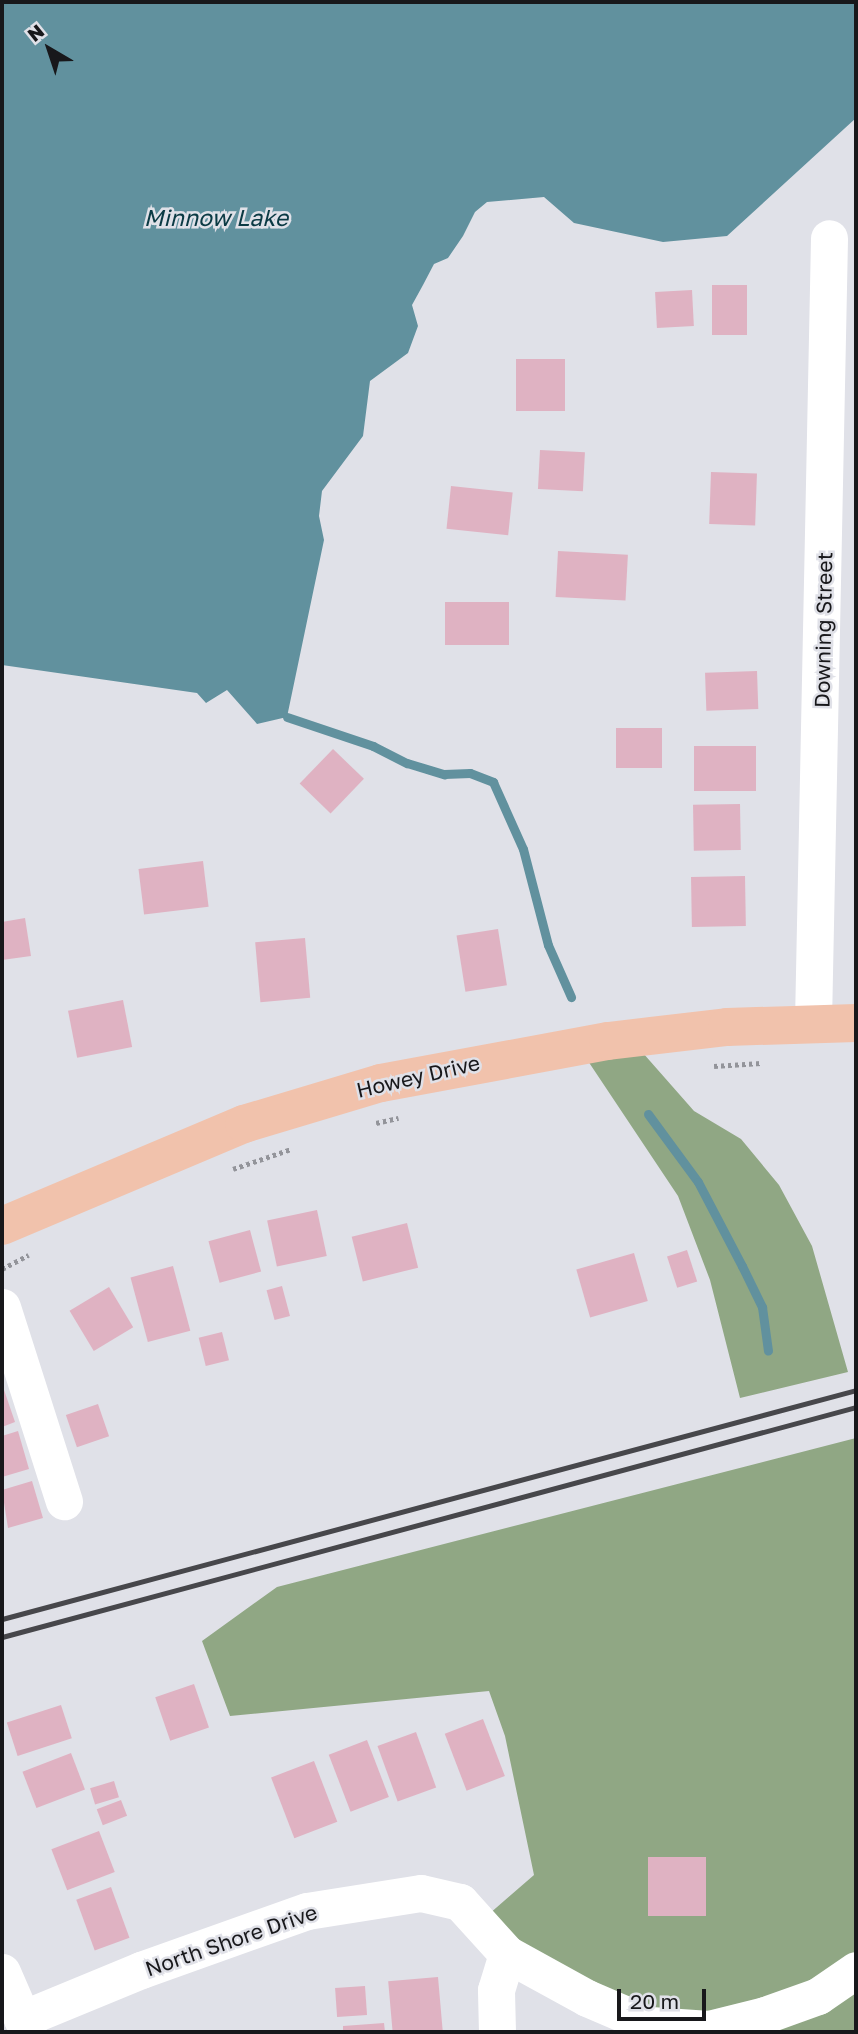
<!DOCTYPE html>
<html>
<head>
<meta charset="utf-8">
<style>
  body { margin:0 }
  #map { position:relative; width:858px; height:2034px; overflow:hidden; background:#e0e1e8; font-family:"Golos Text",sans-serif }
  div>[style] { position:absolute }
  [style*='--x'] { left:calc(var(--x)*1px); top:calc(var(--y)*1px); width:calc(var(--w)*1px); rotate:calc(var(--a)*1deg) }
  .forest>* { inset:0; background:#90a784 }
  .water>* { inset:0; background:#61919e }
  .stream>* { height:9px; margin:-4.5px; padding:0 4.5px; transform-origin:4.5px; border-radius:4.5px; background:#61919e }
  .building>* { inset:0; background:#dfb2c2; transform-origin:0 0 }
  .path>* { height:4.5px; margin-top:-2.25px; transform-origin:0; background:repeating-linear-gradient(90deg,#93949a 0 3.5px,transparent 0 7px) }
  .minor>* { height:37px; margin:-18.5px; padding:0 18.5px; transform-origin:18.5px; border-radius:18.5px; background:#fff }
  .major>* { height:38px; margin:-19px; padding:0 19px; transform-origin:19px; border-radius:19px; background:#f1c2ac }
  .rail>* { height:5px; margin:-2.5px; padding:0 2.5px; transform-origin:2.5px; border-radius:2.5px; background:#47474b }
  span { translate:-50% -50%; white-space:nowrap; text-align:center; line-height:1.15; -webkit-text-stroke:5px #e0e1e8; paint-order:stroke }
  .street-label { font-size:21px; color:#18181b }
  .water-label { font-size:23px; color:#0b3a44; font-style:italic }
  .frame { position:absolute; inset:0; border:4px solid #18181b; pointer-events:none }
  .north { position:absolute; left:14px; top:14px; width:70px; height:70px; -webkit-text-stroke:5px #e0e1e8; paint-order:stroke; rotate:321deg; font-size:19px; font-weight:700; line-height:28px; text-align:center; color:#18181b }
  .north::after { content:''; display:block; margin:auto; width:24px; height:32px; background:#18181b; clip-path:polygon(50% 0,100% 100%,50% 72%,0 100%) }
  .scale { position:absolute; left:617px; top:1989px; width:89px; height:32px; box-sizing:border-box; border:4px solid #18181b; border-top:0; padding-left:9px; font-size:21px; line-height:24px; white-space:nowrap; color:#18181b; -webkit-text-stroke:5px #e0e1e8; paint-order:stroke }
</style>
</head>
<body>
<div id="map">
  <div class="forest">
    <div style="clip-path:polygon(628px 1036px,694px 1111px,741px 1139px,779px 1185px,812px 1246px,848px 1372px,740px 1398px,710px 1280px,678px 1196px,576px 1043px)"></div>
    <div style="clip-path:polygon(856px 1438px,856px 2032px,697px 2032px,651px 2023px,481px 1921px,534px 1875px,505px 1736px,489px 1691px,230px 1716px,202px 1641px,277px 1587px)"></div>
  </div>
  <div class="water">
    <div style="clip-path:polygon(2px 2px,856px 2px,856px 118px,727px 236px,663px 242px,574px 223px,544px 197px,487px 202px,475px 212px,463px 236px,448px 258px,434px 264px,423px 285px,412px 305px,418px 326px,408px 353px,370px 381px,363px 436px,322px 491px,319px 516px,324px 540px,287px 717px,257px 724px,227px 690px,206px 703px,197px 693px,2px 665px)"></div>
  </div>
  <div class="stream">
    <div style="--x:287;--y:717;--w:91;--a:18.6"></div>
    <div style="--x:373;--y:746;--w:38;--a:27"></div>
    <div style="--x:407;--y:763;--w:39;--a:17"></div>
    <div style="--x:444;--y:774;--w:26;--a:-2"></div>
    <div style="--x:470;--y:773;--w:25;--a:21"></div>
    <div style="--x:493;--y:782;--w:73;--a:65.9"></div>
    <div style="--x:523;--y:849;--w:99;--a:75.4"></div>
    <div style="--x:548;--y:945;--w:57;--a:66.1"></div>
    <div style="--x:648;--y:1114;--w:84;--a:53.7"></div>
    <div style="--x:698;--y:1182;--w:95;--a:62.4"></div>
    <div style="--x:742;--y:1266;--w:46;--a:64"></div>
    <div style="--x:762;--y:1307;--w:44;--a:82.2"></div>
  </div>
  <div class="building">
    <div style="left:712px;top:285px;width:35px;height:50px"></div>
    <div style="left:692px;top:290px;width:36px;height:37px;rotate:87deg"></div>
    <div style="left:565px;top:359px;width:52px;height:49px;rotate:90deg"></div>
    <div style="left:540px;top:450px;width:45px;height:39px;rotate:3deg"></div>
    <div style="left:711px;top:472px;width:46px;height:52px;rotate:2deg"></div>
    <div style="left:451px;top:486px;width:62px;height:43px;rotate:6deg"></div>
    <div style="left:558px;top:551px;width:70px;height:46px;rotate:3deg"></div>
    <div style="left:509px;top:602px;width:43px;height:64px;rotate:90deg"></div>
    <div style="left:757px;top:671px;width:38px;height:52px;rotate:88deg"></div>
    <div style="left:616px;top:728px;width:46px;height:40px"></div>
    <div style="left:694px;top:746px;width:62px;height:45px"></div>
    <div style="left:333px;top:749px;width:43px;height:48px;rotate:44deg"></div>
    <div style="left:740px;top:804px;width:46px;height:47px;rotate:89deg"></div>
    <div style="left:203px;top:861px;width:46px;height:65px;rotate:83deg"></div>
    <div style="left:745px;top:876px;width:50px;height:54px;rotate:89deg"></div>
    <div style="clip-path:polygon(25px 918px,31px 956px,2px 960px,2px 922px)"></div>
    <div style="left:498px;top:929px;width:57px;height:42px;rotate:81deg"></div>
    <div style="left:305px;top:938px;width:60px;height:50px;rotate:85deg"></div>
    <div style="left:123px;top:1000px;width:48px;height:56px;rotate:79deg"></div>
    <div style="left:317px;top:1210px;width:47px;height:51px;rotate:78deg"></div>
    <div style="left:407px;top:1223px;width:46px;height:57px;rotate:76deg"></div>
    <div style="left:250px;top:1230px;width:43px;height:43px;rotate:75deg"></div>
    <div style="left:687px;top:1250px;width:33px;height:21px;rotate:72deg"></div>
    <div style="left:634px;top:1253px;width:50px;height:60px;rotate:74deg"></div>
    <div style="left:173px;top:1266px;width:67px;height:44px;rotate:75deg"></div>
    <div style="left:282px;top:1286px;width:31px;height:16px;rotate:75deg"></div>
    <div style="left:109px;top:1287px;width:47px;height:46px;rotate:59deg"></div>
    <div style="left:222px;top:1332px;width:29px;height:24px;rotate:76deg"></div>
    <div style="clip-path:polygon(2px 1384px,15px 1422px,2px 1427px)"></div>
    <div style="left:98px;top:1404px;width:34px;height:34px;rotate:71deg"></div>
    <div style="clip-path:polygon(18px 1431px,29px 1469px,2px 1477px,2px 1436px)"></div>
    <div style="clip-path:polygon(32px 1481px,43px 1518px,8px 1528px,2px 1490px)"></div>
    <div style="left:194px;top:1684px;width:46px;height:41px;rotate:71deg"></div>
    <div style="left:61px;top:1705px;width:35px;height:57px;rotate:72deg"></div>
    <div style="left:483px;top:1719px;width:61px;height:41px;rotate:69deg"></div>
    <div style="left:416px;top:1732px;width:59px;height:41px;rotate:70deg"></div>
    <div style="left:367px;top:1740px;width:61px;height:41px;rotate:69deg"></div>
    <div style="left:71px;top:1753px;width:39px;height:52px;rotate:69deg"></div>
    <div style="left:314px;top:1761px;width:65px;height:46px;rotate:69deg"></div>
    <div style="left:114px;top:1781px;width:17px;height:25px;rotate:73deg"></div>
    <div style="left:121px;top:1800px;width:17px;height:26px;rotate:69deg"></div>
    <div style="left:99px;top:1831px;width:44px;height:51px;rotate:69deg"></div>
    <div style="left:648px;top:1857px;width:58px;height:59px"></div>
    <div style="left:111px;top:1887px;width:54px;height:37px;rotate:70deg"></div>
    <div style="left:438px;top:1977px;width:55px;height:50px;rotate:85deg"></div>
    <div style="left:365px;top:1986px;width:29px;height:30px;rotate:86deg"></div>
    <div style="clip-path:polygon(384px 2023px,385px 2032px,343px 2032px,343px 2026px)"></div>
  </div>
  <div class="path">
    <div style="--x:714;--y:1066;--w:47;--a:-3.7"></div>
    <div style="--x:376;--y:1123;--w:23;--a:-13"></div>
    <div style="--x:233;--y:1169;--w:61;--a:-19"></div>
    <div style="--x:2;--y:1269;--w:30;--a:-28"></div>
  </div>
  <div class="minor">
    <div style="--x:813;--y:1022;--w:784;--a:-88.83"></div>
    <div style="--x:2;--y:1307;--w:204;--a:72.3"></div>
    <div style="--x:2;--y:1972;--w:65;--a:66.6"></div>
    <div style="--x:22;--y:2019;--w:129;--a:-22.4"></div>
    <div style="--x:141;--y:1970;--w:176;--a:-19.6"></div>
    <div style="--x:307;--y:1911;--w:115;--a:-9"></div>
    <div style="--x:421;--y:1893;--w:40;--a:13"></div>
    <div style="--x:460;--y:1902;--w:70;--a:47.9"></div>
    <div style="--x:507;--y:1954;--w:91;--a:28.8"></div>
    <div style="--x:587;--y:1998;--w:69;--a:23.2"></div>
    <div style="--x:650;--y:2025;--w:59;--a:3.9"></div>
    <div style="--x:709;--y:2029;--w:58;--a:-14"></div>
    <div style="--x:765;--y:2015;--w:56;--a:-19.7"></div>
    <div style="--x:818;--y:1996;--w:46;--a:-34.4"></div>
    <div style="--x:497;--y:2032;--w:42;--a:-91.4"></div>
    <div style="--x:496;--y:1990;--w:38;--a:-73"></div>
  </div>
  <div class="major">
    <div style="--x:2;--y:1226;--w:263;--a:-22.9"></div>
    <div style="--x:244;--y:1124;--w:143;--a:-16.7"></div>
    <div style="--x:381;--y:1083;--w:231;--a:-10.5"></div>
    <div style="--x:608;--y:1041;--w:120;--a:-6.7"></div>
    <div style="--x:727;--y:1027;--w:129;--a:-1.8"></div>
  </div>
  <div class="rail">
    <div style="--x:2;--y:1619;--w:884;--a:-15.01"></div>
    <div style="--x:2;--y:1637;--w:884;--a:-15.07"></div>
  </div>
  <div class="street-label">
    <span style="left:823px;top:630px;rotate:-89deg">Downing Street</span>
    <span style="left:418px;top:1076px;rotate:-13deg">Howey Drive</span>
    <span style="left:231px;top:1940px;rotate:-19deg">North Shore Drive</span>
  </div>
  <div class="water-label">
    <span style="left:216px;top:217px">Minnow Lake</span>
  </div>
  <div class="frame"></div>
  <div class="north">N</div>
  <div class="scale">20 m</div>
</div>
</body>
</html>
